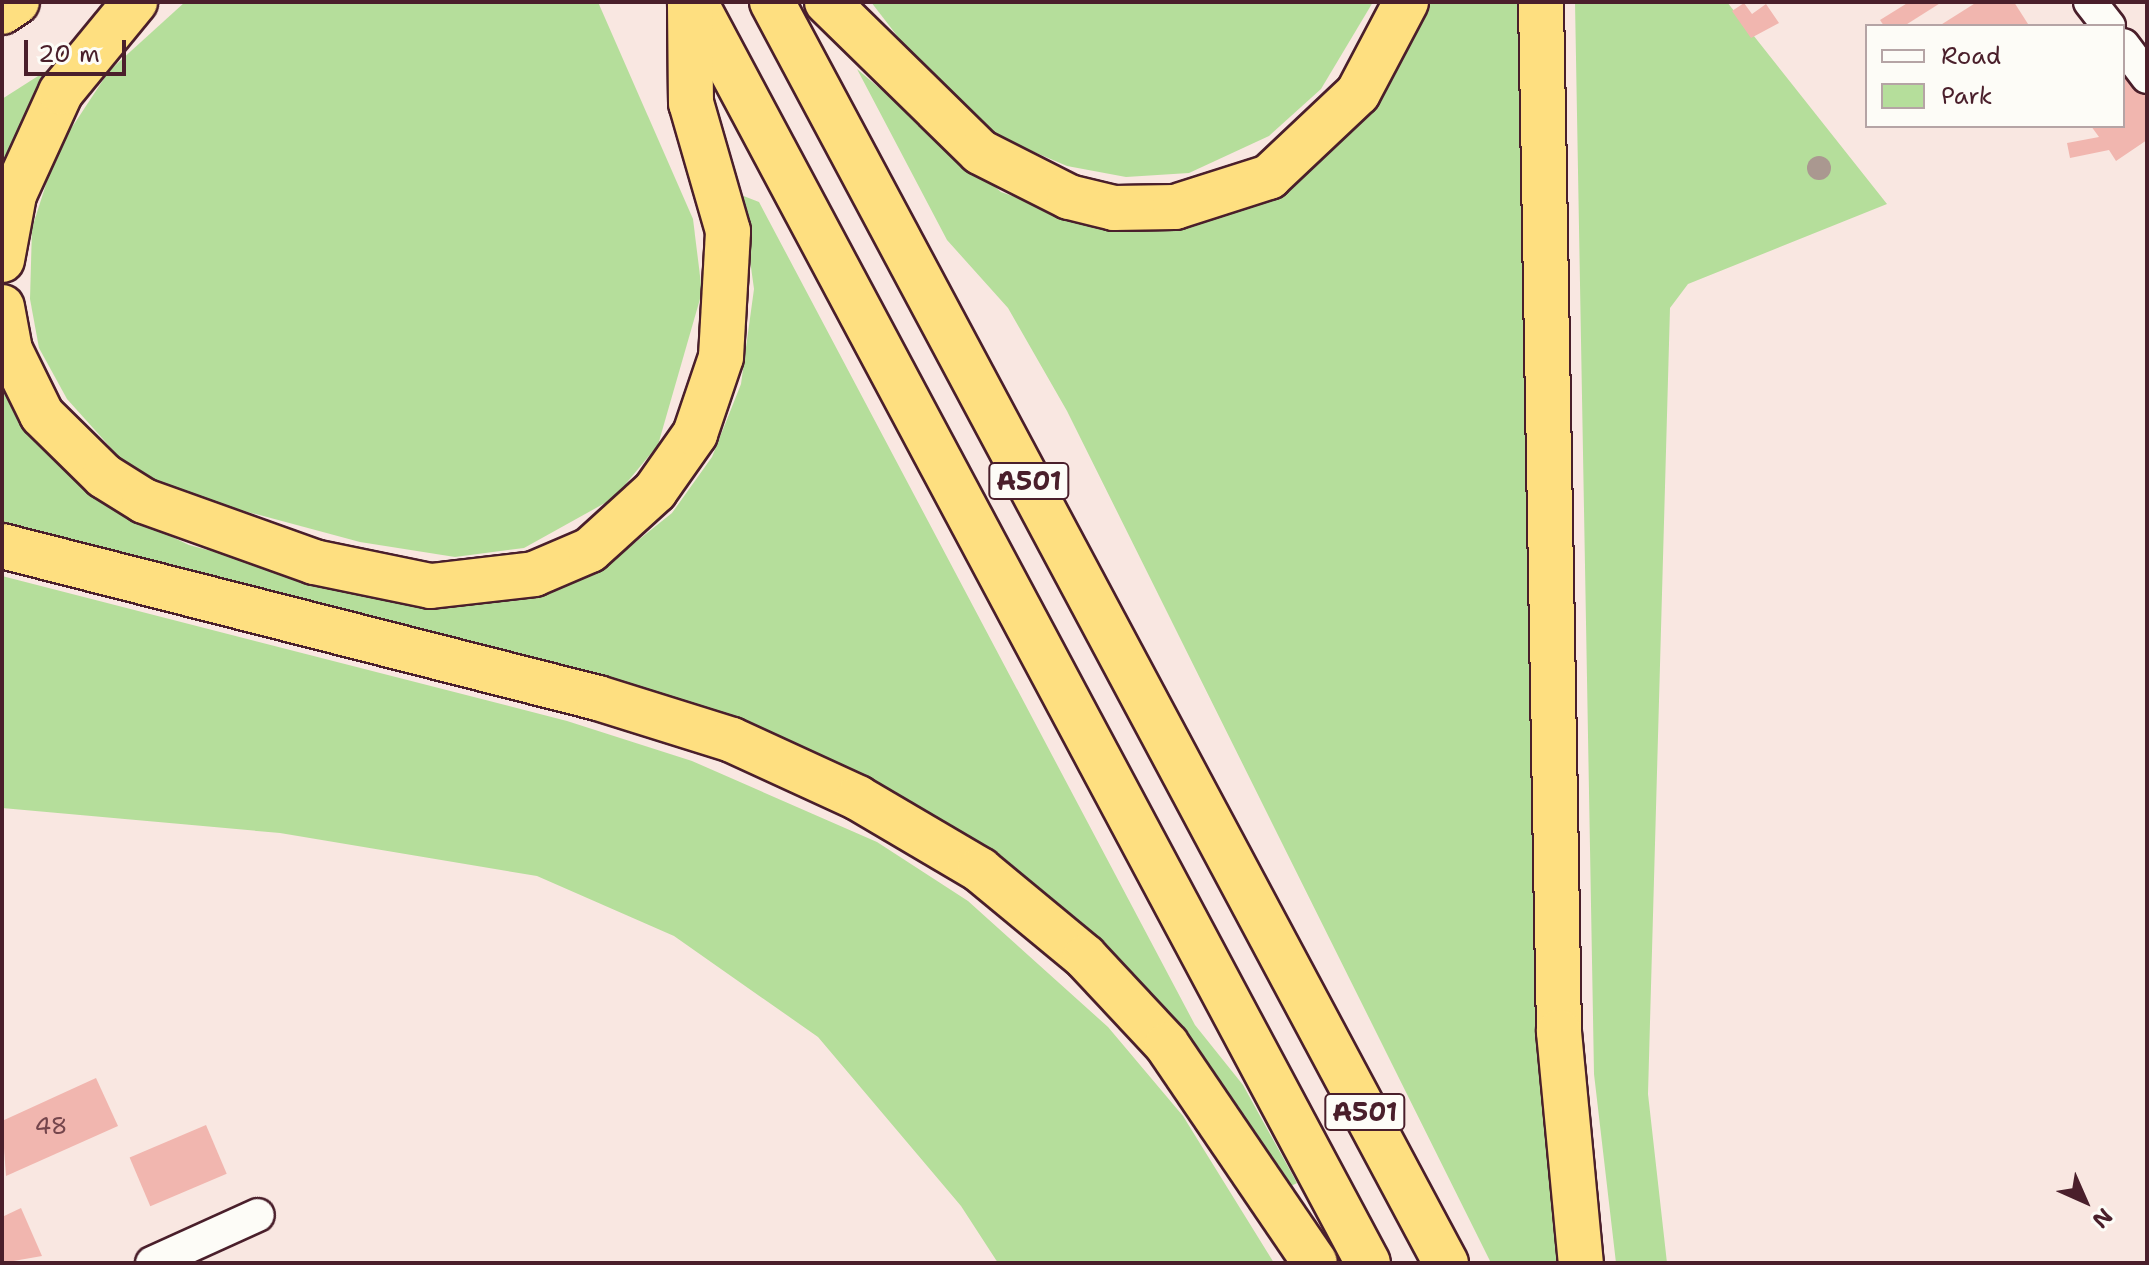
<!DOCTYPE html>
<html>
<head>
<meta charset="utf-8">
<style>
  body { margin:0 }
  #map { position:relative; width:2149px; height:1265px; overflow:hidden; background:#f9e7e1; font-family:"Shantell Sans",sans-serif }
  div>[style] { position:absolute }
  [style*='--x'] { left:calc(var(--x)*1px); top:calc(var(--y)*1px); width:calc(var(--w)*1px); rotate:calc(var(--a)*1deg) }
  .green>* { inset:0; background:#b5de9b }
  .building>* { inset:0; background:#f1b6af; transform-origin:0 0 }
  .roads { filter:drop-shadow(2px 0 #4a1f2b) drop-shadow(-2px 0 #4a1f2b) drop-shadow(0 2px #4a1f2b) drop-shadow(0 -2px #4a1f2b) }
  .minor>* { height:32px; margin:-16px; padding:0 16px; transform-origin:16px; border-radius:16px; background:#fdfcf7 }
  .motorway>* { height:44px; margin:-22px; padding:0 22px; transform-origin:22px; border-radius:22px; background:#fedf80 }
  .trees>* { width:24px; height:24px; margin:-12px; border-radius:50%; background:#aa9890 }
  span { translate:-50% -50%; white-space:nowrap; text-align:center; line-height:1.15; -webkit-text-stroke:8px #fdfcf7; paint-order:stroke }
  .number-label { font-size:24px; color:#74454c }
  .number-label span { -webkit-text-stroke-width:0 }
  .shield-label span { padding:2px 6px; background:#fdfcf7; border:2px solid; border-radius:6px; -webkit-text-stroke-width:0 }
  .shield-label { font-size:26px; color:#4a1f2b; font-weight:700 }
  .frame { position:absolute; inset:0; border:4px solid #4a1f2b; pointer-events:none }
  .legend { position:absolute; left:1865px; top:24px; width:260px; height:104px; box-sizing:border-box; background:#fdfcf7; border:2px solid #b5a4a5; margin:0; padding:10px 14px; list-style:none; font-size:24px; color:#4a1f2b }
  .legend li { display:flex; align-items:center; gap:16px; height:40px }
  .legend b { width:40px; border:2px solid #b5a4a5 }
  .north { position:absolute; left:2045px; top:1161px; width:80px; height:80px; -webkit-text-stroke:6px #fdfcf7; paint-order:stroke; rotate:135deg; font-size:22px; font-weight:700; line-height:32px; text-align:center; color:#4a1f2b }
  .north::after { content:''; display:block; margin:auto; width:28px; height:36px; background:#4a1f2b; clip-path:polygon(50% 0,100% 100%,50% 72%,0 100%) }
  .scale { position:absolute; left:24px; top:40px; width:102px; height:36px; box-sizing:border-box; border:4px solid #4a1f2b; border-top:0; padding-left:10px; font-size:24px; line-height:28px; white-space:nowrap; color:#4a1f2b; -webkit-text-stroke:6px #fdfcf7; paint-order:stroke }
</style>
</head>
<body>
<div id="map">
  <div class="green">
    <div style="clip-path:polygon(185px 2px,598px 2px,693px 219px,702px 292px,658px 445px,614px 498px,524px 548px,455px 557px,360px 542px,177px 493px,120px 458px,67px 399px,39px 348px,30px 299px,32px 228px,57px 150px,109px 71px)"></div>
    <div style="clip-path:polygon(871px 2px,1373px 2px,1321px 89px,1269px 136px,1189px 173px,1126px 177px,1067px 166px,1004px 139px,942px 94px)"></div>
    <div style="clip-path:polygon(1425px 2px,1525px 2px,1566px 1263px,1491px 1263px,1067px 411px,1008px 308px,947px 240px,857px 69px,1001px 192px,1049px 209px,1293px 180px,1362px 121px)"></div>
    <div style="clip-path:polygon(1575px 2px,1727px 2px,1887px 204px,1688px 284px,1670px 308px,1648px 1094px,1667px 1263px,1616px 1263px,1594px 1074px)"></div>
    <div style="clip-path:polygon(60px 62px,31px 105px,2px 174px,2px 99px)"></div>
    <div style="clip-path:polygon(741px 195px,759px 202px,1195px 1025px,1243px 1085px,1297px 1183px,1287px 1188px,1103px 949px,651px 693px,2px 523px,2px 372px,43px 448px,102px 503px,189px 545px,405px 603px,516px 601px,601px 570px,672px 513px,712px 457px,741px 384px,754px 289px)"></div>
    <div style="clip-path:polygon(2px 576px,567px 721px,692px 761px,877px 842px,968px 901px,1108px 1027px,1183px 1116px,1274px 1263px,998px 1263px,961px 1206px,818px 1037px,674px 936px,537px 876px,280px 833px,2px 808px)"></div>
  </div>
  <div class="building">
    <div style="clip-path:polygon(1909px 2px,1942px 2px,1904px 26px,1884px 26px,1880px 20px)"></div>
    <div style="clip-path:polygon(1977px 2px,2014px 2px,2028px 24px,1939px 26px)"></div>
    <div style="clip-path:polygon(1744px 3px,1752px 14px,1766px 4px,1779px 23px,1751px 38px,1732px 11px)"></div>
    <div style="clip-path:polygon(2123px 74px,2147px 97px,2147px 140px,2116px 161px,2109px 150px,2070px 158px,2067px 143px,2099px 137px,2091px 126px,2123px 126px)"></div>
    <div style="clip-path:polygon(96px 1078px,118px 1126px,6px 1176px,2px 1121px)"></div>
    <div style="left:206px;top:1125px;width:53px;height:83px;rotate:67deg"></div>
    <div style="clip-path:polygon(21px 1208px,42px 1256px,2px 1263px,2px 1217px)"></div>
  </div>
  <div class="roads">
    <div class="minor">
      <div style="--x:2090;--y:2;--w:31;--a:52"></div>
      <div style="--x:2123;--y:45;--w:40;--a:53"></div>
      <div style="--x:152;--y:1263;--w:116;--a:-24.4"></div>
    </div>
    <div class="motorway">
      <div style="--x:695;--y:2;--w:1429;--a:61.91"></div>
      <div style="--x:772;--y:2;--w:1430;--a:61.88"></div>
      <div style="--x:827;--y:2;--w:214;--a:44.4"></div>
      <div style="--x:980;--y:152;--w:100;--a:26.8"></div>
      <div style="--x:1069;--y:197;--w:46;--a:13.7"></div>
      <div style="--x:1114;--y:208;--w:61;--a:-0.9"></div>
      <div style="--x:1175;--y:207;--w:99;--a:-17.7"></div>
      <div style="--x:1269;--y:177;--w:122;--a:-43.3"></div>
      <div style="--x:1358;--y:93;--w:103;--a:-62.2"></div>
      <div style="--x:1541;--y:2;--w:1030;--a:89"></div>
      <div style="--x:1559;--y:1032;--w:232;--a:84.6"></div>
      <div style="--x:2;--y:12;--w:18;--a:-34"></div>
      <div style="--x:2;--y:260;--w:66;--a:-79.5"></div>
      <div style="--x:14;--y:195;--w:113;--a:-65.5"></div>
      <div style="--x:61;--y:92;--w:117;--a:-50.6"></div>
      <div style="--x:2;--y:307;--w:44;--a:79.5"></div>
      <div style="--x:10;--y:350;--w:72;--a:63.8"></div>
      <div style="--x:42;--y:415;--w:87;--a:44.5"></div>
      <div style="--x:104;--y:476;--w:47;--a:32"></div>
      <div style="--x:144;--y:501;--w:181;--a:19.7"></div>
      <div style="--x:314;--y:562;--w:119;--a:11.6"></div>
      <div style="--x:431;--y:586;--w:104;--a:-6.6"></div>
      <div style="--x:534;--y:574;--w:61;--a:-23.2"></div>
      <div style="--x:590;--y:550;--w:88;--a:-42.2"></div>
      <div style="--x:655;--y:491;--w:70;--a:-54.9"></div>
      <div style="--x:695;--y:434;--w:81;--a:-71.3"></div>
      <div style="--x:721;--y:357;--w:126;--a:-86.8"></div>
      <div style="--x:728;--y:231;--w:133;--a:-106.1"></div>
      <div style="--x:691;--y:103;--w:101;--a:-90.6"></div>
      <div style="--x:2;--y:546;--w:615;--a:14.31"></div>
      <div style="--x:598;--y:698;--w:140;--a:17.4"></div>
      <div style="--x:732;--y:740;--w:139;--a:24.7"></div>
      <div style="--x:858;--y:798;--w:142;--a:30.5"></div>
      <div style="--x:980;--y:870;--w:136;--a:39.6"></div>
      <div style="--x:1085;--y:957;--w:120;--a:47"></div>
      <div style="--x:1167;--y:1045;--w:263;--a:55.8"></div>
    </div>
  </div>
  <div class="trees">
    <div style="left:1819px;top:168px"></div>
  </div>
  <div class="number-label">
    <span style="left:51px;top:1127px">48</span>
  </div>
  <div class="shield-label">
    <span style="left:1029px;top:481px">A501</span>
    <span style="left:1365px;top:1112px">A501</span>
  </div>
  <div class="frame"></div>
  <ul class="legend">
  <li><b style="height:10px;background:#fdfcf7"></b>Road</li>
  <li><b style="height:22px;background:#b5de9b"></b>Park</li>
  </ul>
  <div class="north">N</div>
  <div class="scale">20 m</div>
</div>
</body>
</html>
